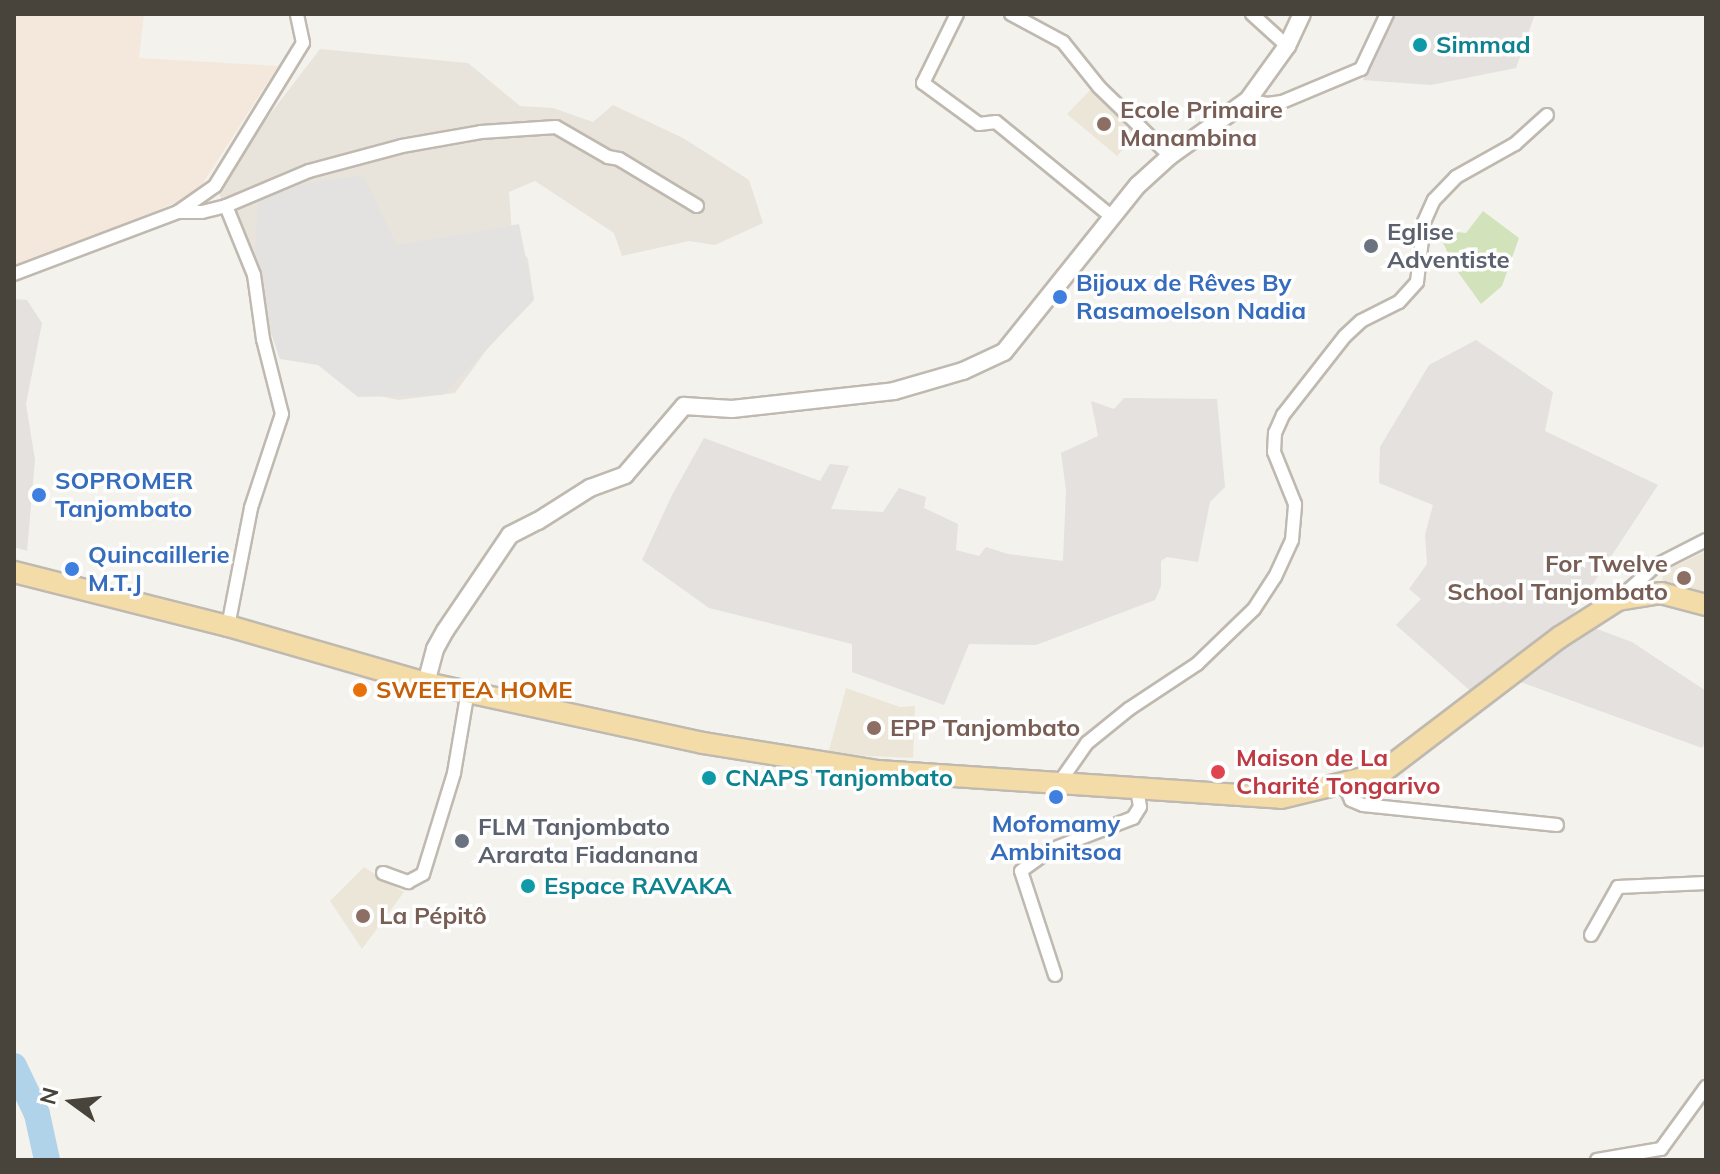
<!DOCTYPE html>
<html>
<head>
<meta charset="utf-8">
<style>
  body { margin:0 }
  #map { position:relative; width:1720px; height:1174px; overflow:hidden; background:#f4f2ed; font-family:Mulish,sans-serif }
  div>[style] { position:absolute }
  [style*='--x'] { left:calc(var(--x)*1px); top:calc(var(--y)*1px); width:calc(var(--w)*1px); rotate:calc(var(--a)*1deg) }
  .residential>* { inset:0; background:#e8e4db }
  .commercial>* { inset:0; background:#f3e8db }
  .industrial>* { inset:0; background:#e4e1de }
  .education>* { inset:0; background:#ece6d8 }
  .green>* { inset:0; background:#d2e3bb }
  .parking>* { inset:0; background:#e4e2e0 }
  .river>* { height:26px; margin:-13px; padding:0 13px; transform-origin:13px; border-radius:13px; background:#b1d3e9 }
  .roads { filter:drop-shadow(2px 0 #bfb9b0) drop-shadow(-2px 0 #bfb9b0) drop-shadow(0 2px #bfb9b0) drop-shadow(0 -2px #bfb9b0) }
  .minor>* { height:12px; margin:-6px; padding:0 6px; transform-origin:6px; border-radius:6px; background:#fff }
  .tertiary>* { height:16px; margin:-8px; padding:0 8px; transform-origin:8px; border-radius:8px; background:#fff }
  .primary>* { height:20px; margin:-10px; padding:0 10px; transform-origin:10px; border-radius:10px; background:#f3dca7 }
  .dots>* { width:22px; height:22px; translate:-50% -50%; box-sizing:border-box; border:4px solid #fff; border-radius:50% }
  span { translate:-50% -50%; white-space:nowrap; text-align:center; line-height:1.15; -webkit-text-stroke:7px #fff; paint-order:stroke }
  .culture-label { font-size:24px; color:#0d838f; font-weight:700 }
  .left { translate:0 -50%; text-align:left }
  .education-label { font-size:24px; color:#785e54; font-weight:700 }
  .right { translate:-100% -50%; text-align:right }
  .worship-label { font-size:24px; color:#5b616d; font-weight:700 }
  .shop-label { font-size:24px; color:#366cbe; font-weight:700 }
  .food-label { font-size:24px; color:#c56008; font-weight:700 }
  .health-label { font-size:24px; color:#be3a42; font-weight:700 }
  .frame { position:absolute; inset:0; border:16px solid #48433b; pointer-events:none }
  .north { position:absolute; left:32px; top:1062px; width:80px; height:80px; -webkit-text-stroke:6px #fff; paint-order:stroke; rotate:285deg; font-size:22px; font-weight:700; line-height:32px; text-align:center; color:#48433b }
  .north::after { content:''; display:block; margin:auto; width:28px; height:36px; background:#48433b; clip-path:polygon(50% 0,100% 100%,50% 72%,0 100%) }
</style>
</head>
<body>
<div id="map">
  <div class="residential">
    <div style="clip-path:polygon(320px 49px,468px 63px,520px 106px,553px 108px,593px 122px,613px 105px,683px 138px,749px 180px,763px 223px,715px 245px,689px 241px,622px 256px,614px 233px,535px 181px,509px 192px,512px 235px,528px 259px,534px 300px,501px 330px,455px 393px,398px 400px,352px 390px,259px 273px,215px 186px)"></div>
  </div>
  <div class="commercial">
    <div style="clip-path:polygon(14px 14px,144px 14px,139px 58px,278px 66px,196px 194px,14px 271px)"></div>
  </div>
  <div class="industrial">
    <div style="clip-path:polygon(1392px 14px,1535px 14px,1516px 68px,1431px 85px,1363px 80px)"></div>
    <div style="clip-path:polygon(14px 299px,27px 300px,42px 323px,26px 404px,35px 460px,27px 551px,14px 547px)"></div>
    <div style="clip-path:polygon(1476px 340px,1553px 392px,1545px 431px,1658px 485px,1570px 619px,1632px 642px,1706px 691px,1706px 741px,1702px 748px,1501px 675px,1475px 695px,1396px 625px,1421px 599px,1409px 589px,1427px 564px,1425px 535px,1433px 505px,1379px 483px,1380px 447px,1429px 365px)"></div>
    <div style="clip-path:polygon(1124px 398px,1217px 399px,1225px 487px,1210px 502px,1198px 562px,1167px 557px,1161px 561px,1161px 586px,1155px 600px,1036px 645px,969px 644px,944px 705px,852px 672px,852px 644px,709px 608px,642px 560px,672px 495px,704px 438px,820px 481px,830px 464px,849px 466px,831px 509px,883px 512px,899px 488px,926px 497px,924px 508px,958px 524px,956px 550px,979px 556px,986px 547px,1008px 554px,1063px 561px,1066px 490px,1061px 453px,1098px 436px,1091px 401px,1114px 409px)"></div>
  </div>
  <div class="education">
    <div style="clip-path:polygon(1094px 86px,1138px 133px,1117px 156px,1067px 114px)"></div>
    <div style="clip-path:polygon(1706px 551px,1706px 595px,1662px 583px,1663px 572px)"></div>
    <div style="clip-path:polygon(846px 688px,900px 707px,915px 706px,913px 758px,828px 754px)"></div>
    <div style="clip-path:polygon(364px 867px,404px 892px,362px 949px,330px 901px)"></div>
  </div>
  <div class="green">
    <div style="clip-path:polygon(1483px 211px,1519px 238px,1502px 286px,1481px 304px,1455px 268px,1437px 230px,1466px 233px)"></div>
  </div>
  <div class="parking">
    <div style="clip-path:polygon(363px 175px,397px 245px,519px 224px,534px 300px,443px 395px,358px 397px,318px 365px,280px 359px,253px 281px,259px 190px)"></div>
  </div>
  <div class="river">
    <div style="--x:14;--y:1066;--w:53;--a:64.4"></div>
    <div style="--x:37;--y:1114;--w:47;--a:77.7"></div>
  </div>
  <div class="roads">
    <div class="minor">
      <div style="--x:957;--y:14;--w:77;--a:116.2"></div>
      <div style="--x:923;--y:83;--w:69;--a:36.2"></div>
      <div style="--x:979;--y:124;--w:17;--a:-7"></div>
      <div style="--x:996;--y:122;--w:150;--a:39.3"></div>
      <div style="--x:1011;--y:14;--w:59;--a:28.3"></div>
      <div style="--x:1063;--y:42;--w:58;--a:51.3"></div>
      <div style="--x:1099;--y:87;--w:99;--a:44.2"></div>
      <div style="--x:1252;--y:14;--w:47;--a:42.4"></div>
      <div style="--x:1248;--y:100;--w:19;--a:12"></div>
      <div style="--x:1267;--y:104;--w:15;--a:-8"></div>
      <div style="--x:1282;--y:102;--w:86;--a:-22.7"></div>
      <div style="--x:1361;--y:69;--w:61;--a:-64.7"></div>
      <div style="--x:226;--y:206;--w:74;--a:67.9"></div>
      <div style="--x:254;--y:275;--w:65;--a:82"></div>
      <div style="--x:263;--y:339;--w:77;--a:75.8"></div>
      <div style="--x:282;--y:414;--w:99;--a:108.3"></div>
      <div style="--x:251;--y:508;--w:120;--a:101"></div>
      <div style="--x:178;--y:212;--w:24;--a:0"></div>
      <div style="--x:202;--y:212;--w:25;--a:-14"></div>
      <div style="--x:226;--y:206;--w:90;--a:-22.9"></div>
      <div style="--x:309;--y:171;--w:96;--a:-15"></div>
      <div style="--x:402;--y:146;--w:80;--a:-10"></div>
      <div style="--x:481;--y:132;--w:75;--a:-3.8"></div>
      <div style="--x:556;--y:127;--w:60;--a:30"></div>
      <div style="--x:608;--y:157;--w:11;--a:10"></div>
      <div style="--x:619;--y:159;--w:91;--a:31.1"></div>
      <div style="--x:14;--y:274;--w:175;--a:-20.7"></div>
      <div style="--x:178;--y:212;--w:45;--a:-35.1"></div>
      <div style="--x:215;--y:186;--w:168;--a:-58.4"></div>
      <div style="--x:303;--y:43;--w:30;--a:-102"></div>
      <div style="--x:1620;--y:598;--w:47;--a:-42.4"></div>
      <div style="--x:1655;--y:566;--w:57;--a:-27"></div>
      <div style="--x:1059;--y:783;--w:49;--a:-55"></div>
      <div style="--x:1087;--y:743;--w:54;--a:-39"></div>
      <div style="--x:1129;--y:709;--w:82;--a:-33.5"></div>
      <div style="--x:1197;--y:664;--w:79;--a:-44"></div>
      <div style="--x:1254;--y:609;--w:38;--a:-57"></div>
      <div style="--x:1275;--y:577;--w:41;--a:-65.3"></div>
      <div style="--x:1292;--y:540;--w:36;--a:-85"></div>
      <div style="--x:1295;--y:504;--w:56;--a:-112"></div>
      <div style="--x:1274;--y:452;--w:19;--a:-87"></div>
      <div style="--x:1275;--y:433;--w:20;--a:-66"></div>
      <div style="--x:1283;--y:415;--w:100;--a:-51.9"></div>
      <div style="--x:1345;--y:336;--w:22;--a:-43"></div>
      <div style="--x:1361;--y:321;--w:42;--a:-26.6"></div>
      <div style="--x:1399;--y:302;--w:27;--a:-48"></div>
      <div style="--x:1417;--y:282;--w:60;--a:-83.3"></div>
      <div style="--x:1424;--y:222;--w:24;--a:-66"></div>
      <div style="--x:1434;--y:200;--w:32;--a:-46"></div>
      <div style="--x:1456;--y:177;--w:68;--a:-29.2"></div>
      <div style="--x:1515;--y:144;--w:43;--a:-42.2"></div>
      <div style="--x:1344;--y:784;--w:17;--a:66"></div>
      <div style="--x:1351;--y:800;--w:13;--a:23"></div>
      <div style="--x:1363;--y:805;--w:195;--a:5.9"></div>
      <div style="--x:383;--y:873;--w:27;--a:20"></div>
      <div style="--x:408;--y:882;--w:17;--a:-28"></div>
      <div style="--x:423;--y:874;--w:106;--a:-72.9"></div>
      <div style="--x:454;--y:773;--w:84;--a:-80.4"></div>
      <div style="--x:1591;--y:935;--w:55;--a:-60.6"></div>
      <div style="--x:1618;--y:887;--w:88;--a:-2.6"></div>
      <div style="--x:1055;--y:975;--w:109;--a:-108.1"></div>
      <div style="--x:1021;--y:871;--w:36;--a:-36"></div>
      <div style="--x:1050;--y:850;--w:89;--a:-21.1"></div>
      <div style="--x:1133;--y:818;--w:13;--a:-58"></div>
      <div style="--x:1140;--y:807;--w:19;--a:-99"></div>
      <div style="--x:1597;--y:1160;--w:65;--a:-9.8"></div>
      <div style="--x:1661;--y:1149;--w:77;--a:-54"></div>
    </div>
    <div class="tertiary">
      <div style="--x:426;--y:683;--w:35;--a:-75"></div>
      <div style="--x:435;--y:649;--w:21;--a:-61"></div>
      <div style="--x:445;--y:631;--w:116;--a:-55.9"></div>
      <div style="--x:510;--y:535;--w:31;--a:-27"></div>
      <div style="--x:538;--y:521;--w:62;--a:-32.4"></div>
      <div style="--x:590;--y:488;--w:37;--a:-20"></div>
      <div style="--x:625;--y:475;--w:91;--a:-49.5"></div>
      <div style="--x:684;--y:406;--w:48;--a:3.6"></div>
      <div style="--x:732;--y:409;--w:163;--a:-6.3"></div>
      <div style="--x:894;--y:391;--w:72;--a:-16.2"></div>
      <div style="--x:963;--y:371;--w:45;--a:-24.9"></div>
      <div style="--x:1004;--y:352;--w:214;--a:-51.3"></div>
      <div style="--x:1138;--y:185;--w:43;--a:-42.2"></div>
      <div style="--x:1170;--y:156;--w:96;--a:-35.7"></div>
      <div style="--x:1248;--y:100;--w:67;--a:-54.2"></div>
      <div style="--x:1287;--y:46;--w:35;--a:-65"></div>
    </div>
    <div class="primary">
      <div style="--x:14;--y:572;--w:221;--a:14.2"></div>
      <div style="--x:228;--y:626;--w:206;--a:16.1"></div>
      <div style="--x:426;--y:683;--w:283;--a:12.2"></div>
      <div style="--x:703;--y:743;--w:177;--a:9.1"></div>
      <div style="--x:878;--y:771;--w:404;--a:3.8"></div>
      <div style="--x:1281;--y:798;--w:102;--a:-13.6"></div>
      <div style="--x:1380;--y:774;--w:226;--a:-37.3"></div>
      <div style="--x:1560;--y:637;--w:69;--a:-32.5"></div>
      <div style="--x:1618;--y:600;--w:44;--a:-9.2"></div>
      <div style="--x:1661;--y:593;--w:47;--a:14.9"></div>
    </div>
  </div>
  <div class="dots">
    <div style="left:1420px;top:45px;background:#0f9aa8"></div>
    <div style="left:1104px;top:124px;background:#8d6e63"></div>
    <div style="left:1371px;top:246px;background:#6b7280"></div>
    <div style="left:1060px;top:297px;background:#3f7fe0"></div>
    <div style="left:39px;top:495px;background:#3f7fe0"></div>
    <div style="left:72px;top:569px;background:#3f7fe0"></div>
    <div style="left:1684px;top:578px;background:#8d6e63"></div>
    <div style="left:360px;top:690px;background:#e8710a"></div>
    <div style="left:874px;top:728px;background:#8d6e63"></div>
    <div style="left:1218px;top:772px;background:#e0444e"></div>
    <div style="left:709px;top:778px;background:#0f9aa8"></div>
    <div style="left:1056px;top:797px;background:#3f7fe0"></div>
    <div style="left:462px;top:841px;background:#6b7280"></div>
    <div style="left:528px;top:886px;background:#0f9aa8"></div>
    <div style="left:363px;top:916px;background:#8d6e63"></div>
  </div>
  <div class="culture-label">
    <span class="left" style="left:1436px;top:45px">Simmad</span>
    <span class="left" style="left:725px;top:778px">CNAPS Tanjombato</span>
    <span class="left" style="left:544px;top:886px">Espace RAVAKA</span>
  </div>
  <div class="education-label">
    <span class="left" style="left:1120px;top:124px">Ecole Primaire<br>Manambina</span>
    <span class="right" style="left:1668px;top:578px">For Twelve<br>School Tanjombato</span>
    <span class="left" style="left:890px;top:728px">EPP Tanjombato</span>
    <span class="left" style="left:379px;top:916px">La Pépitô</span>
  </div>
  <div class="worship-label">
    <span class="left" style="left:1387px;top:246px">Eglise<br>Adventiste</span>
    <span class="left" style="left:478px;top:841px">FLM Tanjombato<br>Ararata Fiadanana</span>
  </div>
  <div class="shop-label">
    <span class="left" style="left:1076px;top:297px">Bijoux de Rêves By<br>Rasamoelson Nadia</span>
    <span class="left" style="left:55px;top:495px">SOPROMER<br>Tanjombato</span>
    <span class="left" style="left:88px;top:569px">Quincaillerie<br>M.T.J</span>
    <span style="left:1056px;top:838px">Mofomamy<br>Ambinitsoa</span>
  </div>
  <div class="food-label">
    <span class="left" style="left:376px;top:690px">SWEETEA HOME</span>
  </div>
  <div class="health-label">
    <span class="left" style="left:1236px;top:772px">Maison de La<br>Charité Tongarivo</span>
  </div>
  <div class="frame"></div>
  <div class="north">N</div>
</div>
</body>
</html>
